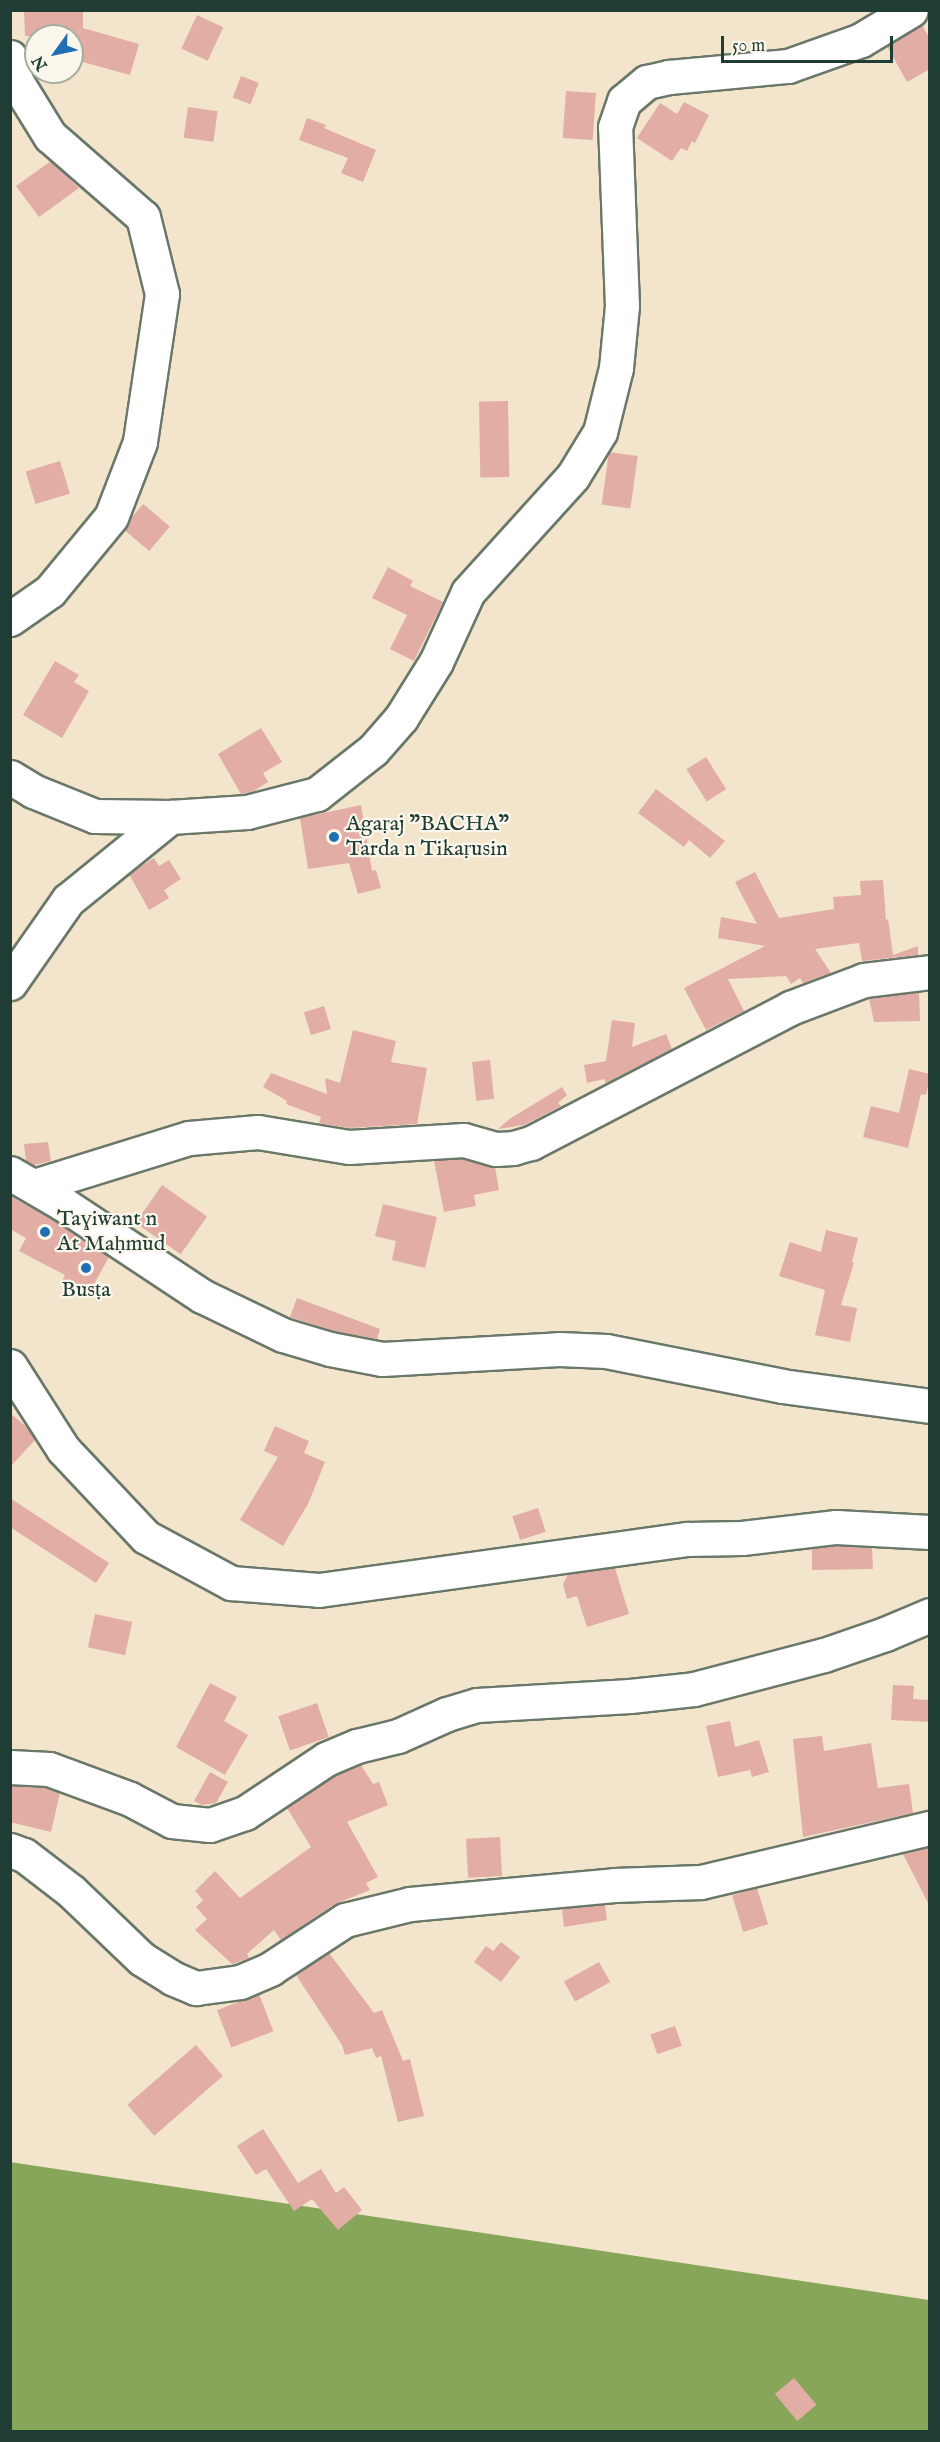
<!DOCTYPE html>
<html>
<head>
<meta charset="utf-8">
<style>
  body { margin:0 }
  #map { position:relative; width:940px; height:2442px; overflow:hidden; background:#f3e5cb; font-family:"IM FELL English",serif }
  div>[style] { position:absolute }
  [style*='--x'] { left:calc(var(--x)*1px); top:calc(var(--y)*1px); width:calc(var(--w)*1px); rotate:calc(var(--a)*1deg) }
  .forest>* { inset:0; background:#88a65a }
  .building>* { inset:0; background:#e1ada5; transform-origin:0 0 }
  .roads { filter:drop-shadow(2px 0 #697869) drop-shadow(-2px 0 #697869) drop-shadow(0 2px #697869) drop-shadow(0 -2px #697869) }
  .minor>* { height:33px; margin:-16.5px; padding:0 16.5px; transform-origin:16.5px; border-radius:16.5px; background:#fff }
  .dots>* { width:16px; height:16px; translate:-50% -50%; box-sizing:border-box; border:3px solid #fbf7ec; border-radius:50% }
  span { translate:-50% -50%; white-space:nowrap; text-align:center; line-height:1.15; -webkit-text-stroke:4.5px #fbf7ec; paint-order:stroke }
  .poi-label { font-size:22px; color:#1f3d34 }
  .left { translate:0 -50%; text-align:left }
  .frame { position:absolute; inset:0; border:12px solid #1f3d34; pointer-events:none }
  .north { position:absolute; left:24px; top:24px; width:60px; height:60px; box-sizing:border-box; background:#fbf7ec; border:2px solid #a3ada2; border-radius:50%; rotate:237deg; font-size:16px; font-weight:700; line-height:24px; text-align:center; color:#1f3d34 }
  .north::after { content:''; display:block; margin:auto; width:21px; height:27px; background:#1f6fb2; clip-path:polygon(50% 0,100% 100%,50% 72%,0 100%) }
  .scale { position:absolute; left:721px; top:36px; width:172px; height:27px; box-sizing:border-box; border:3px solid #1f3d34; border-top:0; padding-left:8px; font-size:18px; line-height:21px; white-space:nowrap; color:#1f3d34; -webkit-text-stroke:4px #fbf7ec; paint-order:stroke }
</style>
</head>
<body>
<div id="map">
  <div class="forest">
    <div style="clip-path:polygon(10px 2162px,929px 2300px,929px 2431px,11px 2431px)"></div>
  </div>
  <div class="building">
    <div style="clip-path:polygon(24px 10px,83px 10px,83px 28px,139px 44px,130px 75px,72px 59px,72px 36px,25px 36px)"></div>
    <div style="left:197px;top:15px;width:29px;height:37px;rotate:25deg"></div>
    <div style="clip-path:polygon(922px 25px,930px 39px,930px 69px,907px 82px,887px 46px)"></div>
    <div style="left:241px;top:76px;width:19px;height:23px;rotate:21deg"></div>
    <div style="left:566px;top:91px;width:30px;height:47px;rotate:4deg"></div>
    <div style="clip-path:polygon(684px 102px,709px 115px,695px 143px,692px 141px,687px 151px,681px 148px,672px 161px,637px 138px,660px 103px,677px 114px)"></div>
    <div style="left:188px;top:107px;width:30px;height:31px;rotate:8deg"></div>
    <div style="clip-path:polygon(307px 118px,326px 125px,324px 128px,376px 150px,363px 182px,341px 173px,348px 158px,299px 140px)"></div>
    <div style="clip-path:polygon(51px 161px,79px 188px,39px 217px,16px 186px)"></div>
    <div style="left:508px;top:401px;width:76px;height:29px;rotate:89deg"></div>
    <div style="left:609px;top:452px;width:29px;height:53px;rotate:8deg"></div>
    <div style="left:60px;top:461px;width:34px;height:36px;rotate:73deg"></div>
    <div style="left:143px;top:504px;width:35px;height:32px;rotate:40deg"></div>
    <div style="clip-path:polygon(388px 567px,413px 581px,410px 586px,443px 602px,414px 661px,390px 649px,407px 615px,372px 598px)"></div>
    <div style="clip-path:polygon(55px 661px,79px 675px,74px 682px,89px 691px,62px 738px,23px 715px)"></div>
    <div style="clip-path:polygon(261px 728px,282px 762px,263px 773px,268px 782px,254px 791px,241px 794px,218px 754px)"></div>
    <div style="left:706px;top:757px;width:38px;height:23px;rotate:58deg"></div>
    <div style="clip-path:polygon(656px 789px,725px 841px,710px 858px,689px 840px,684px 847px,638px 813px)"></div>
    <div style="clip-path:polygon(361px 805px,372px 871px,376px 870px,381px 888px,358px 894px,349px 863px,308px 869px,300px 818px)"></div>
    <div style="clip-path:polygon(154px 858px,159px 866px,169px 860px,181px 879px,164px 890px,169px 898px,149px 910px,129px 874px)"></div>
    <div style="clip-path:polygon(755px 872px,779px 918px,834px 909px,833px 897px,861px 895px,860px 881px,883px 880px,886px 920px,888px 919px,893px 955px,918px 946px,918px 955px,862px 961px,859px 943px,815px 949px,831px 973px,803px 983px,800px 978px,791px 984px,786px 976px,728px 979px,744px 1011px,706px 1030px,684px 988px,765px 946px,718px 938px,721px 917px,757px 924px,735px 882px)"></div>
    <div style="clip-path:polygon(919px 992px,920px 1021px,874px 1022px,869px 998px)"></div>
    <div style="left:324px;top:1006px;width:24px;height:21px;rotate:73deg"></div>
    <div style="clip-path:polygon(612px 1020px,635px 1023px,632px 1047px,666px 1034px,672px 1049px,606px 1083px,604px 1079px,587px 1083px,584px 1065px,606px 1061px)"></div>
    <div style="clip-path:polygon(353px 1030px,396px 1041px,391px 1062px,427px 1068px,417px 1124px,350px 1128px,319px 1123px,321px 1117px,286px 1104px,287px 1101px,263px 1087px,271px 1073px,327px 1094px,325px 1078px,340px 1083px)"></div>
    <div style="left:490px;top:1060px;width:39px;height:18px;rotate:84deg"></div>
    <div style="clip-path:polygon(909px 1069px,930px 1074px,930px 1078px,926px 1095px,921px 1094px,908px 1148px,863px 1137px,871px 1106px,899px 1113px)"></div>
    <div style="clip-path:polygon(562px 1087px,567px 1095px,558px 1103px,561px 1106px,524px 1125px,498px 1129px,511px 1118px)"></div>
    <div style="clip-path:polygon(48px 1142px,51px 1161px,34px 1165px,26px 1161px,24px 1144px)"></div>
    <div style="clip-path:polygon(462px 1159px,495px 1167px,499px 1190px,474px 1195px,476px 1206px,444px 1212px,434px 1161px)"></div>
    <div style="left:162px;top:1185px;width:55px;height:46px;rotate:35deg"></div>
    <div style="clip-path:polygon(10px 1196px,53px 1220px,109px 1257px,88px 1295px,62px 1281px,65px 1275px,19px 1251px,26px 1238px,10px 1229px)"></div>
    <div style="clip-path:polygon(383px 1204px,437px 1217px,425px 1268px,392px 1260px,396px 1241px,375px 1236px)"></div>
    <div style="clip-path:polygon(826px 1230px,858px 1238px,852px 1262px,854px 1263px,841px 1305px,857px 1308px,850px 1342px,815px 1335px,825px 1290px,779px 1276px,790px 1242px,821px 1252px)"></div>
    <div style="clip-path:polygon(297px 1298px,380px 1329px,377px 1339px,334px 1331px,290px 1317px)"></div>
    <div style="clip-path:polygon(10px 1413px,28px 1428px,35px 1440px,10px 1467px)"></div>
    <div style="clip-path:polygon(275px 1426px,309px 1441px,304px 1453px,325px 1462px,308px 1504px,283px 1546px,240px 1520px,278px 1457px,264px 1451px)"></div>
    <div style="clip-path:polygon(10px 1498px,109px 1563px,96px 1583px,10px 1527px)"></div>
    <div style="left:538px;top:1508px;width:25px;height:27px;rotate:72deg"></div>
    <div style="clip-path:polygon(837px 1546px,872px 1548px,873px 1569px,812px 1570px,812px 1549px)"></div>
    <div style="clip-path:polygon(615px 1568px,629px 1614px,587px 1627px,577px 1596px,567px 1599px,563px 1584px,568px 1574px)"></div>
    <div style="left:95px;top:1614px;width:38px;height:34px;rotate:12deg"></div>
    <div style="clip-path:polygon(210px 1683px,237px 1697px,224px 1721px,248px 1735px,225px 1775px,176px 1747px)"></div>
    <div style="clip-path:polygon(893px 1685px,914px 1686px,913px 1699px,930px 1700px,930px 1722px,891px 1720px)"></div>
    <div style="left:317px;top:1703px;width:36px;height:41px;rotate:71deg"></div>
    <div style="clip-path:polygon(730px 1721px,735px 1747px,759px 1740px,769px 1772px,752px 1777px,750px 1770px,718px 1777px,706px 1726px)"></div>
    <div style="clip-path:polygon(822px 1736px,824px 1751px,871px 1743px,878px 1788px,909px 1784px,913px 1813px,803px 1837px,793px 1739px)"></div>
    <div style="clip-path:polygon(361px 1765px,373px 1784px,379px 1782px,388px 1805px,347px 1822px,378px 1877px,366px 1883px,370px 1890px,335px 1904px,281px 1940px,274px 1930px,247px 1954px,249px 1958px,232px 1964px,195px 1930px,207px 1919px,196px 1907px,203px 1900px,195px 1891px,215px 1871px,240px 1898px,311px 1847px,287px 1808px,335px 1776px)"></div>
    <div style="clip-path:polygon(210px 1772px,228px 1782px,216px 1803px,202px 1805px,194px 1801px)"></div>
    <div style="clip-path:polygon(10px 1786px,45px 1788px,60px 1793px,51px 1832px,10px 1822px)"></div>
    <div style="left:500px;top:1837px;width:39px;height:34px;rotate:87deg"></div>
    <div style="clip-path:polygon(930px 1847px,930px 1907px,903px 1854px)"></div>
    <div style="left:757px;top:1888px;width:38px;height:26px;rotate:73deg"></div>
    <div style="clip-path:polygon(605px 1905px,607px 1920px,564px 1927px,562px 1909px)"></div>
    <div style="clip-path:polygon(501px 1942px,520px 1957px,501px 1982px,474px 1962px,486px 1946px,493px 1951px)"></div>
    <div style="clip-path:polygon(329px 1953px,374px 2013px,382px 2010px,403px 2061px,410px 2059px,424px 2116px,398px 2122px,381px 2056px,376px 2058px,372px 2048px,345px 2055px,342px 2045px,298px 1978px,297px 1974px)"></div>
    <div style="left:599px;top:1962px;width:23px;height:40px;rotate:61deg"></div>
    <div style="left:259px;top:1994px;width:40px;height:45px;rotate:69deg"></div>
    <div style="left:675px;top:2026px;width:21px;height:26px;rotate:71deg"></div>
    <div style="left:196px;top:2045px;width:41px;height:91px;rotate:49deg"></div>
    <div style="clip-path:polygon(263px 2129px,298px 2183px,321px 2169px,336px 2193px,344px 2187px,362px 2210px,338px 2230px,312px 2199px,294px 2211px,266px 2169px,256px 2175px,237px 2146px)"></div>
    <div style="left:794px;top:2378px;width:35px;height:25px;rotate:50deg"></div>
  </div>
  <div class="roads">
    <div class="minor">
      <div style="--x:10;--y:57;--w:25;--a:76"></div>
      <div style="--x:16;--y:81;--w:65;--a:58.3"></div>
      <div style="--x:50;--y:136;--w:123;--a:41.1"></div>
      <div style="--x:143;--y:217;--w:79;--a:76.1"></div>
      <div style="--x:162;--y:294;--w:150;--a:98.5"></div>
      <div style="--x:140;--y:442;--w:80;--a:111.1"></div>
      <div style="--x:111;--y:517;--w:96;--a:129.5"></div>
      <div style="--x:50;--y:591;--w:49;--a:145"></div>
      <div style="--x:10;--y:777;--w:27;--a:31"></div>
      <div style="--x:33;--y:791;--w:67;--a:22"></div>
      <div style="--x:95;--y:816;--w:75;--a:0.8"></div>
      <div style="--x:10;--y:983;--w:101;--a:-55.1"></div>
      <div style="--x:68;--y:900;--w:132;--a:-39.1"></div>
      <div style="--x:170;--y:817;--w:77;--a:-3.7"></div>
      <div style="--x:247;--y:812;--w:72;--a:-14.4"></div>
      <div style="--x:317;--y:794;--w:71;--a:-38.2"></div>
      <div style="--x:373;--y:750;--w:43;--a:-48.8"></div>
      <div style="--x:401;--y:718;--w:66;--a:-58"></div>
      <div style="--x:436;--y:662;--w:77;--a:-65.4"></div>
      <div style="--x:468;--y:592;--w:156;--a:-47.8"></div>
      <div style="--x:573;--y:476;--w:52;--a:-58.5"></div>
      <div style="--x:600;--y:432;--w:66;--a:-76"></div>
      <div style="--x:616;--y:368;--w:62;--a:-84.5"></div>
      <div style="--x:622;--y:306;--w:179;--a:-92.2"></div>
      <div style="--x:615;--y:127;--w:28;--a:-71"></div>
      <div style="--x:624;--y:101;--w:30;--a:-40"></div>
      <div style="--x:647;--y:82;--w:23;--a:-13"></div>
      <div style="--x:669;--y:77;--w:120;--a:-5.3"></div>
      <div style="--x:788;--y:66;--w:77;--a:-19.6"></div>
      <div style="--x:861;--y:40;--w:58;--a:-31"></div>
      <div style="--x:10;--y:1173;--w:61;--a:30.3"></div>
      <div style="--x:63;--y:1204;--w:167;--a:33.5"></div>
      <div style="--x:202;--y:1296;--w:90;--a:25.7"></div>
      <div style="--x:283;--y:1335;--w:49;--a:16.6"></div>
      <div style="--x:330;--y:1349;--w:53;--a:10.9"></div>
      <div style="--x:382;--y:1359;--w:177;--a:-3.2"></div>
      <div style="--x:559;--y:1349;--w:47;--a:2.4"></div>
      <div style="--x:606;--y:1351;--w:179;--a:11.2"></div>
      <div style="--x:782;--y:1386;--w:149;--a:7.7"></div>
      <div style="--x:34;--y:1186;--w:162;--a:-17.2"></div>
      <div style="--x:189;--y:1138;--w:69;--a:-5"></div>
      <div style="--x:258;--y:1132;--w:92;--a:9.4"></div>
      <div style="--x:349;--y:1147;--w:115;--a:-3.5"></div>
      <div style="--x:464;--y:1140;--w:33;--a:16"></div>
      <div style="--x:496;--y:1149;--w:17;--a:-3"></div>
      <div style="--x:513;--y:1148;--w:19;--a:-16"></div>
      <div style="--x:531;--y:1143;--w:292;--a:-27.5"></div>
      <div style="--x:790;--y:1008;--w:79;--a:-20.7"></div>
      <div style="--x:864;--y:980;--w:66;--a:-6.9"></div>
      <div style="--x:10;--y:1366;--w:98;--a:57.4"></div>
      <div style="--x:63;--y:1449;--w:121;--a:46.7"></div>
      <div style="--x:146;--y:1537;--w:97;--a:28.4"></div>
      <div style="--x:231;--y:1583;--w:88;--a:4.5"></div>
      <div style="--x:319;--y:1590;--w:372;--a:-7.9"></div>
      <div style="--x:687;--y:1539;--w:55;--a:-1"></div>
      <div style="--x:742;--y:1538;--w:95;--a:-6.7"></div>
      <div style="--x:836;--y:1527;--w:94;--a:3"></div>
      <div style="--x:10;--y:1767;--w:39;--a:3"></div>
      <div style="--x:49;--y:1769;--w:86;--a:20.3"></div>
      <div style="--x:130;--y:1799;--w:47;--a:27.6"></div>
      <div style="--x:172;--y:1821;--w:38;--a:6"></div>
      <div style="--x:210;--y:1825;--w:37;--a:-19"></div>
      <div style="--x:245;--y:1813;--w:97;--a:-33.7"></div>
      <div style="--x:326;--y:1759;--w:34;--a:-23"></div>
      <div style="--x:357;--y:1746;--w:42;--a:-13.7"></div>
      <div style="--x:398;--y:1736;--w:54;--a:-24.2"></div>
      <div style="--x:447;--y:1714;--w:31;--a:-17"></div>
      <div style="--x:477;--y:1705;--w:153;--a:-3.4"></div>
      <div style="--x:630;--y:1696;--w:64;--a:-6.2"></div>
      <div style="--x:694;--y:1689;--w:134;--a:-14.7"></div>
      <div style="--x:824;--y:1655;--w:65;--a:-19"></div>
      <div style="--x:885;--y:1634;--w:49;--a:-22.9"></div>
      <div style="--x:10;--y:1850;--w:15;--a:20"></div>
      <div style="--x:24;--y:1855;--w:59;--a:37.5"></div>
      <div style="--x:71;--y:1891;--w:98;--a:43.8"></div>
      <div style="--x:142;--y:1959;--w:36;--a:32"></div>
      <div style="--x:172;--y:1978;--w:26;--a:23"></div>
      <div style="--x:196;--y:1988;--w:44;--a:-7.8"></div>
      <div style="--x:240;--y:1982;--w:33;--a:-23"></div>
      <div style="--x:270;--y:1969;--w:90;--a:-33.2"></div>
      <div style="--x:345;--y:1920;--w:67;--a:-13.8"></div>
      <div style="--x:410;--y:1904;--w:205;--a:-5.3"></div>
      <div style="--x:614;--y:1885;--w:87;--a:-2"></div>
      <div style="--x:701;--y:1882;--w:235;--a:-13.3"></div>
    </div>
  </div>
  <div class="dots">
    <div style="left:334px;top:837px;background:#1f6fb2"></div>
    <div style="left:45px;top:1232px;background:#1f6fb2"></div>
    <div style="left:86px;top:1268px;background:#1f6fb2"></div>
  </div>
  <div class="poi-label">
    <span class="left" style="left:346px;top:837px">Agaṛaj "BACHA"<br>Tarda n Tikaṛusin</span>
    <span class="left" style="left:57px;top:1232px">Taɣiwant n<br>At Maḥmud</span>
    <span style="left:86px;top:1291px">Busṭa</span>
  </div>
  <div class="frame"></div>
  <div class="north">N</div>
  <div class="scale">50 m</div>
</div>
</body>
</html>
